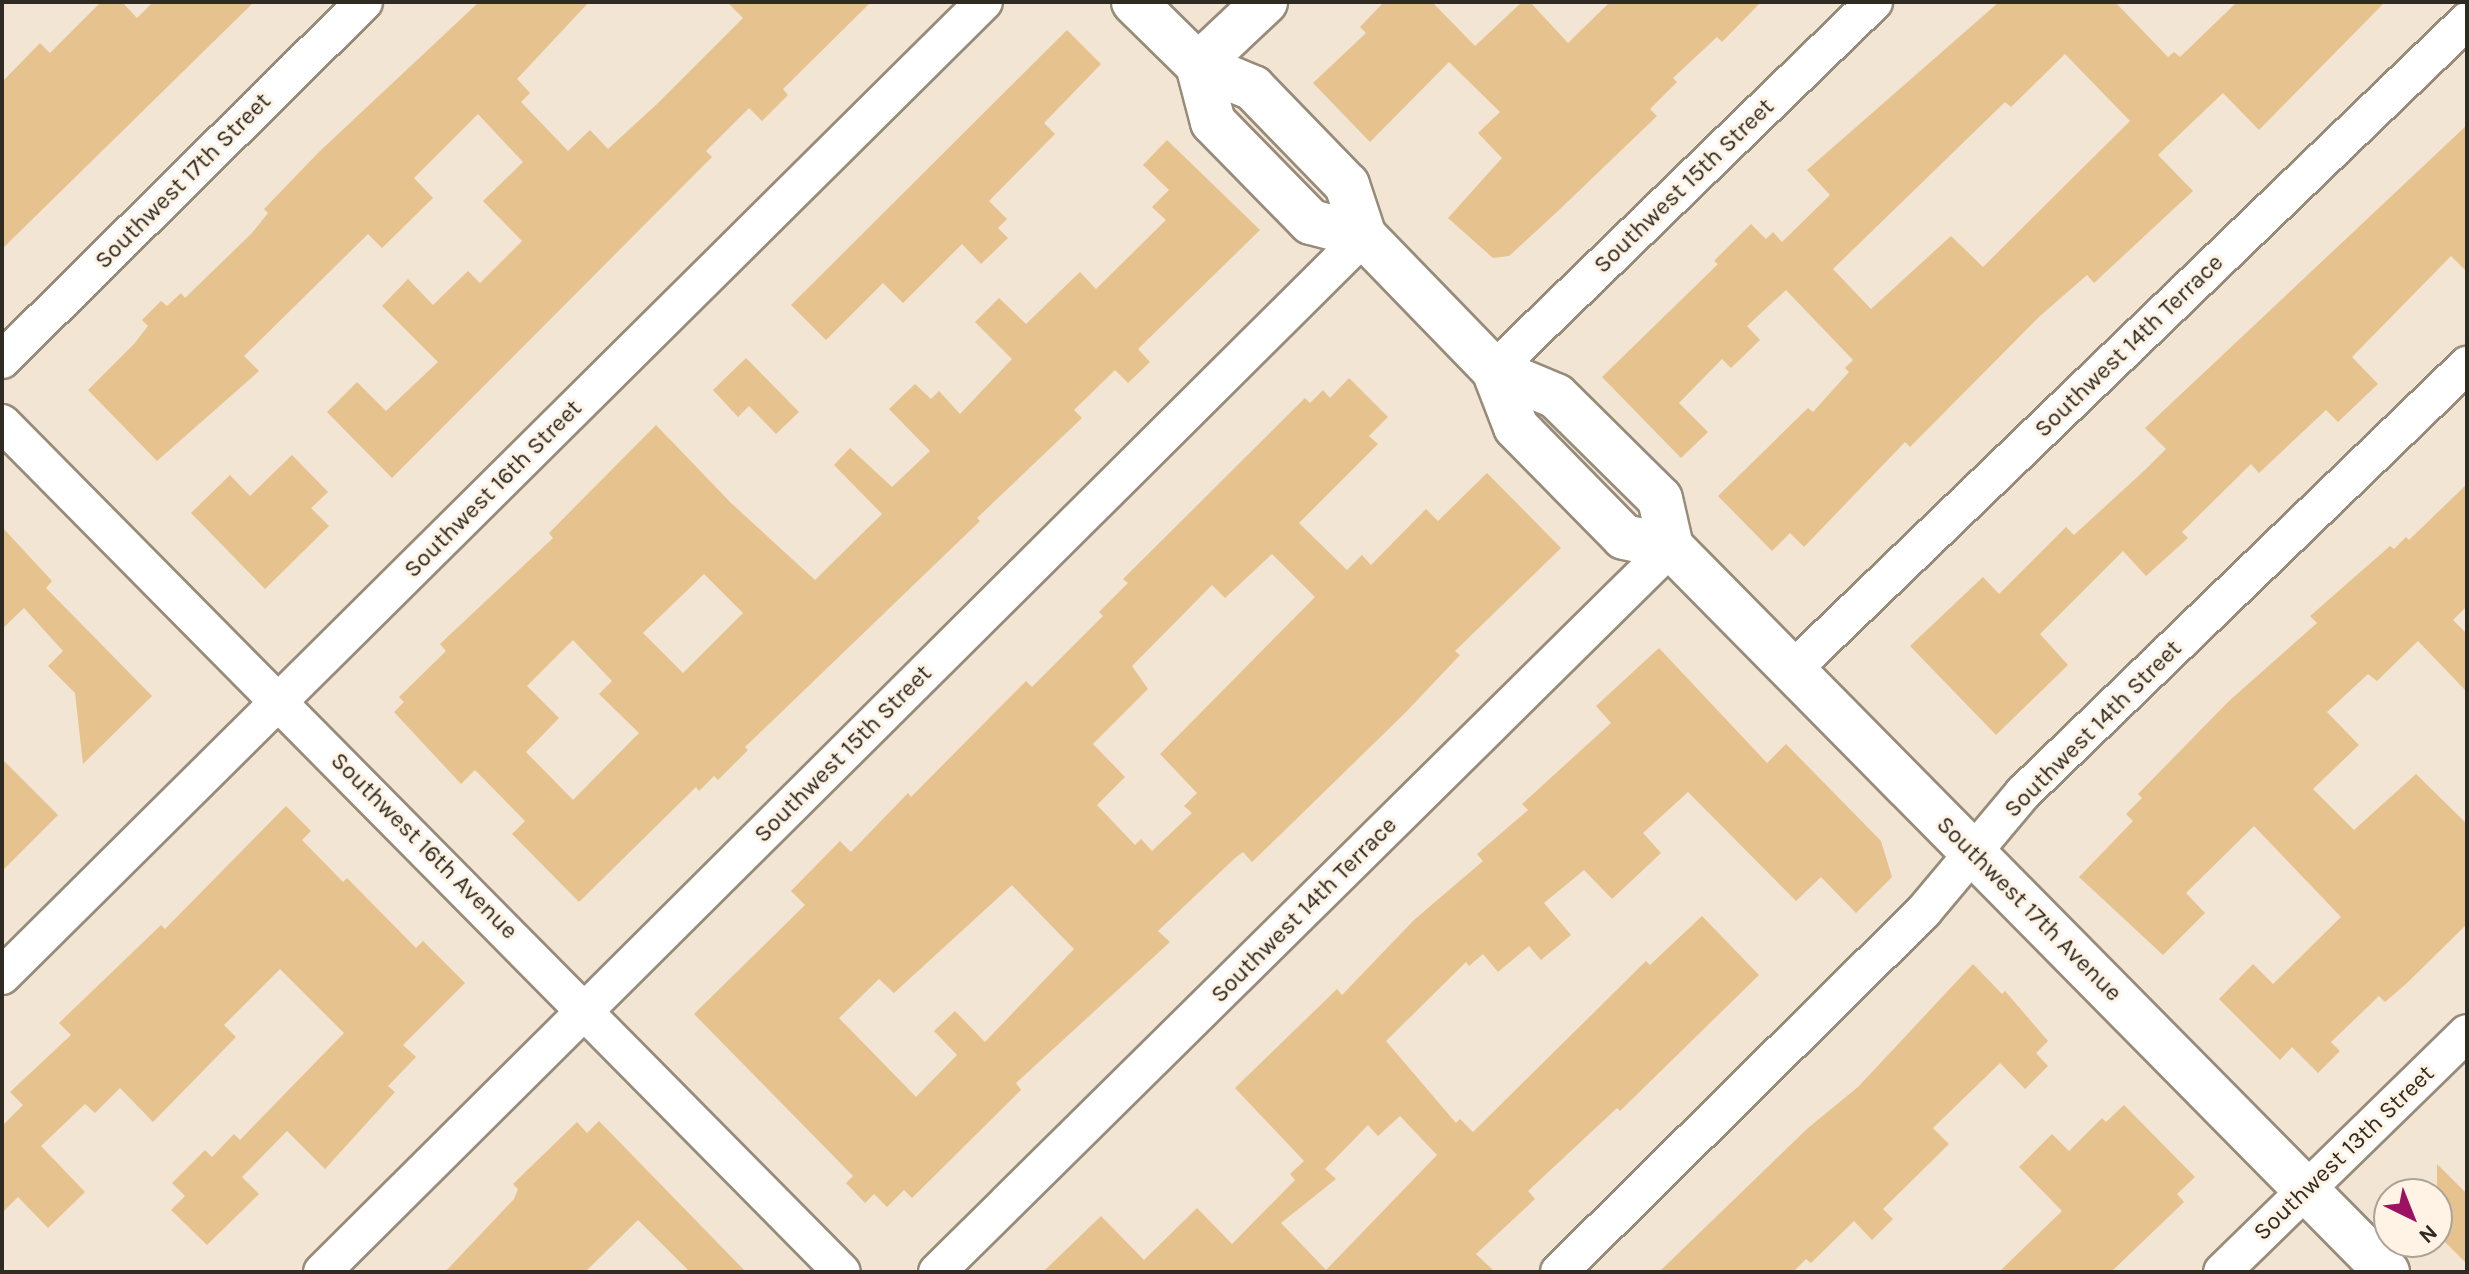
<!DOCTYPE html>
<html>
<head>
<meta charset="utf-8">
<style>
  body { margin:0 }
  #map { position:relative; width:2469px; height:1274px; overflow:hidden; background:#f3e5d3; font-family:Karla,sans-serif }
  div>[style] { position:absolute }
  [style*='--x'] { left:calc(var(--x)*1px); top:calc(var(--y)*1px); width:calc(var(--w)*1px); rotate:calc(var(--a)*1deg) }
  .building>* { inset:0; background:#e5c28e }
  .roads { filter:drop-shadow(2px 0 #978c7a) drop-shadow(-2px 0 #978c7a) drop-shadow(0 2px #978c7a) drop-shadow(0 -2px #978c7a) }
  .minor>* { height:36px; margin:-18px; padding:0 18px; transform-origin:18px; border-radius:18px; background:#fff }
  .tertiary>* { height:44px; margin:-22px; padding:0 22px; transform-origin:22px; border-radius:22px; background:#fff }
  .secondary>* { height:44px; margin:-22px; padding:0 22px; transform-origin:22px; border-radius:22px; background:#fff }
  span { translate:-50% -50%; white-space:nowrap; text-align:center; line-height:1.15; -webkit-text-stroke:6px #fef3e4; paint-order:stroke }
  .street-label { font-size:24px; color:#2f2b23 }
  .frame { position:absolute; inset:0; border:4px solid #2f2b23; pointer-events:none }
  .north { position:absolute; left:2373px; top:1178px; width:80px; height:80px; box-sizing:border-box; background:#fef3e4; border:2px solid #aba397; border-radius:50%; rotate:137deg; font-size:22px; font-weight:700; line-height:32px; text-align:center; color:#2f2b23 }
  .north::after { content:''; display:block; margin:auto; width:28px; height:36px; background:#9c1262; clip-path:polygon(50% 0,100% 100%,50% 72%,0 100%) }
</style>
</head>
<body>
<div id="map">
  <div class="building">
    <div style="clip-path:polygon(101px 2px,122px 2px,137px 18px,153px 2px,254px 2px,2px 249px,2px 82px,40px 43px,50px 53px)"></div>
    <div style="clip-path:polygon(479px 2px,589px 2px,517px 79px,530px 93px,521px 102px,568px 151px,590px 130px,608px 149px,657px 104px,743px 18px,727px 2px,871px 2px,783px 89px,788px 95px,762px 121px,749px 108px,706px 151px,712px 157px,392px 478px,327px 412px,357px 382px,386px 411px,438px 362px,382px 306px,408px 279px,433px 305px,468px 271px,480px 283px,522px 241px,483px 201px,523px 162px,478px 114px,414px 178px,433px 198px,382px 248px,368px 234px,244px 356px,259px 371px,157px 461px,88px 390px,134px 344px,148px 326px,142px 320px,161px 301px,167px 306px,181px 293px,185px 298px,252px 233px,268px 213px,264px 209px,319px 152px)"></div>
    <div style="clip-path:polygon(1384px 2px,1432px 2px,1475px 46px,1522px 2px,1530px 2px,1568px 43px,1610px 2px,1761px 2px,1722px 42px,1717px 37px,1673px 78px,1677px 82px,1650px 109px,1657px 116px,1558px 211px,1509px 256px,1493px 258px,1448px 218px,1502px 158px,1478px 133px,1500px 112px,1449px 62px,1370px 142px,1313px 83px,1366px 33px,1360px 27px)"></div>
    <div style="clip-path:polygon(evenodd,1999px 2px,2115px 2px,2168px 57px,2174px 52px,2180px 57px,2237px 2px,2385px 2px,2259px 130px,2223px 93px,2158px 155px,2193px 191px,2094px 283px,2087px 275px,2040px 316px,1910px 447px,1905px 442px,1804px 547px,1790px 533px,1772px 551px,1718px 496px,1808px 408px,1813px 412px,1849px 372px,1845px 368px,1853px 360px,1786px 290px,1747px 326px,1760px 340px,1731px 368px,1722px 359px,1679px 403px,1708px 432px,1681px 458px,1602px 377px,1718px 264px,1714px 261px,1751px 224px,1766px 239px,1773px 232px,1782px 242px,1830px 195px,1807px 170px,1999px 2px,2065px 54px,2130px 121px,1983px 267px,1951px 236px,1871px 309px,1833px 269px,2005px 102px,2011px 107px,2065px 54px)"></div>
    <div style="clip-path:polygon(1067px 30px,1101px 64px,1044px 123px,1055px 134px,989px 201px,1007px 219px,998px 228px,1008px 238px,981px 264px,962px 244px,903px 303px,883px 283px,826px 340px,791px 305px)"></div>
    <div style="clip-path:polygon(2467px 125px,2467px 272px,2451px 256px,2352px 357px,2378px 384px,2338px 422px,2326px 410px,2259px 473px,2251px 464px,2182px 532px,2188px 538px,2146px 576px,2123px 551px,2040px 634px,2068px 665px,1996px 735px,1910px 646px,1983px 577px,1999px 594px,2066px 527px,2074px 535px,2146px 469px,2166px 449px,2145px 428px)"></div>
    <div style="clip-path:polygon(evenodd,1167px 140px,1260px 230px,1138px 349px,1150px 362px,1128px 383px,1115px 370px,1074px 410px,1082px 418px,977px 518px,980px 521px,745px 747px,748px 750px,718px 780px,714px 776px,699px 791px,696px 787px,579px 902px,512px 834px,525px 821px,475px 770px,461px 784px,394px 712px,404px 702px,399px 697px,446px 651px,440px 644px,553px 538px,549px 533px,656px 425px,731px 503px,815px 580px,882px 514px,834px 465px,850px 448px,892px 487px,930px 451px,889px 409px,915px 384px,931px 399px,939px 391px,960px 414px,1012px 359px,975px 322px,999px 298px,1026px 324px,1080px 272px,1096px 289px,1166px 220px,1152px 207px,1169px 190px,1143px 165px,1167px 140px,704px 574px,743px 613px,683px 673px,643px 633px,704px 574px,1167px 140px,573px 640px,612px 681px,599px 694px,639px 733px,573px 800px,526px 752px,559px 718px,527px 686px,573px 640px)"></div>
    <div style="clip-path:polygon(746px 358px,799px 412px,776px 434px,749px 406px,738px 417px,713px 390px)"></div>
    <div style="clip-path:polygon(evenodd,1349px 378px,1388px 417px,1369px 436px,1378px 444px,1299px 523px,1347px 570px,1362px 555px,1371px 565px,1426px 509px,1438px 521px,1487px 473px,1561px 548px,1455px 651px,1460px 655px,1405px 713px,1281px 834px,1252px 862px,1243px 852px,1235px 858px,1158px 931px,1170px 942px,1016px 1083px,1021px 1090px,912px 1198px,904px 1190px,887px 1207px,874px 1194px,865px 1203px,846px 1183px,853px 1176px,694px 1014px,805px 905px,791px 891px,840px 841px,851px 852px,908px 793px,911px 797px,1026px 681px,1032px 687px,1103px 616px,1099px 612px,1128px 583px,1123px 579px,1305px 398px,1310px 403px,1323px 390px,1330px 398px,1349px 378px,1272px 554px,1315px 597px,1160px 754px,1197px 793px,1184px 806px,1192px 813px,1152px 851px,1141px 839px,1135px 845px,1097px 805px,1125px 777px,1093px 744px,1148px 689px,1132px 666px,1212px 585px,1225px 598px,1272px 554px,1349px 378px,1012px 885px,1074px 949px,985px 1042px,955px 1011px,934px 1031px,957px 1055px,916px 1097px,839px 1018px,879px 979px,894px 993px,1012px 885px)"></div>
    <div style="clip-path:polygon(292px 455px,328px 492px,311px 508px,329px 526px,265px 589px,191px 513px,230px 475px,250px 496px)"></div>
    <div style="clip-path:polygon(2467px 484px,2467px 606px,2453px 620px,2467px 634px,2467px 692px,2418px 641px,2377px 681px,2368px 674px,2327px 712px,2359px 745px,2313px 789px,2354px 830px,2416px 774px,2467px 824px,2467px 924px,2407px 983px,2385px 1002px,2379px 996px,2331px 1042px,2340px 1051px,2318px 1073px,2292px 1047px,2280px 1060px,2219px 999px,2253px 964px,2273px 984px,2341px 917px,2254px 826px,2186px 893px,2205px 913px,2163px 955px,2079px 877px,2133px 821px,2126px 814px,2142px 798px,2138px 794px,2229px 701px,2317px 623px,2310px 616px,2390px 546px,2394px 549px,2406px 537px,2409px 540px)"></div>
    <div style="clip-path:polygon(2px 527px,52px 581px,46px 588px,152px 696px,83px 764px,75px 693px,48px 666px,63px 651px,24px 608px,2px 629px)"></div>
    <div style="clip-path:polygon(evenodd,1659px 648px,1767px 763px,1786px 744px,1881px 841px,1892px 877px,1856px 913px,1821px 877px,1796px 901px,1688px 792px,1643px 833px,1661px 853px,1612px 899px,1584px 870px,1544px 903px,1571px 935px,1541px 960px,1529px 946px,1498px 972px,1483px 954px,1469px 966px,1466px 962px,1386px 1041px,1456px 1123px,1460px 1119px,1473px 1132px,1646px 961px,1650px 965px,1702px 916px,1759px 975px,1620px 1111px,1617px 1108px,1528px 1191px,1535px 1199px,1476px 1254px,1495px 1272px,1043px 1272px,1101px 1216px,1144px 1260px,1197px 1208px,1232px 1244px,1295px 1180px,1290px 1174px,1304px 1161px,1235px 1088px,1337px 989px,1342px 995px,1414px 920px,1483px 861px,1477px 854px,1528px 810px,1522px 804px,1611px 723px,1596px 706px,1659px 648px,1400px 1116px,1437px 1155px,1326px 1270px,1281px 1223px,1336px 1179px,1325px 1169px,1368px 1125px,1378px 1136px,1400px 1116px)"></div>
    <div style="clip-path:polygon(2px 759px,58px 815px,2px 871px)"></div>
    <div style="clip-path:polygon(286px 806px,311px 831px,302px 840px,343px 882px,347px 878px,416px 948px,423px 941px,465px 983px,403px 1045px,416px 1057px,388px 1086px,395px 1092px,325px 1169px,287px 1131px,242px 1177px,259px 1194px,207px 1245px,171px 1210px,185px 1196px,172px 1183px,205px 1150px,212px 1157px,234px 1134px,240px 1140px,344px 1033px,280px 969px,224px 1025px,236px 1037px,153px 1122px,120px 1088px,95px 1113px,85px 1104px,41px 1146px,85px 1192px,48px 1228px,18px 1197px,2px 1213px,2px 1126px,23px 1105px,10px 1092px,71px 1035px,59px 1023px,161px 925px,165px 929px)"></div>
    <div style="clip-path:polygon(1973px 964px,2002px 994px,2005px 991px,2048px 1041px,2036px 1053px,2048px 1066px,2025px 1089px,2000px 1063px,1933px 1128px,1949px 1144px,1883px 1209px,1893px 1219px,1872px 1240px,1854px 1221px,1811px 1263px,1806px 1259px,1793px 1272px,1659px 1272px,1808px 1128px,1858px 1087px)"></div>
    <div style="clip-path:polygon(2124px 1105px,2195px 1177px,2177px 1194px,2184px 1202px,2111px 1272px,1999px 1272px,2062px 1211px,2019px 1167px,2052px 1134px,2069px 1151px,2102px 1118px,2106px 1122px)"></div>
    <div style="clip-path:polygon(599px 1121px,746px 1272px,690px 1272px,638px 1220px,585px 1272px,445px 1272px,514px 1199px,518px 1189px,513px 1184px,577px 1122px,587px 1133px)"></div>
    <div style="clip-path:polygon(2437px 1164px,2467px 1194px,2467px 1264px,2437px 1234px)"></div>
  </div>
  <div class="roads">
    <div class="minor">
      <div style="--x:2;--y:360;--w:509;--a:-44.68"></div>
      <div style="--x:1494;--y:370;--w:529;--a:-44.08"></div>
      <div style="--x:2;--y:423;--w:1194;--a:45.31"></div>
      <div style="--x:1791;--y:671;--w:938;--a:-43.88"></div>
      <div style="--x:2;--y:976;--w:1383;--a:-44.77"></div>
      <div style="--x:322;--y:1272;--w:1469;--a:-44.83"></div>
      <div style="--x:937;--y:1272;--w:1032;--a:-44.65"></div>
      <div style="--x:1559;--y:1272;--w:513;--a:-44.68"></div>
      <div style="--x:1924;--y:911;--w:154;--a:-50"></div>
      <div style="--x:2023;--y:793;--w:617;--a:-43.95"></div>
      <div style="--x:2222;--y:1272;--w:342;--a:-44.3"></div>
    </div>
    <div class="tertiary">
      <div style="--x:1198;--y:65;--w:92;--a:-43.2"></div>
    </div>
    <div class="secondary">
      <div style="--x:1134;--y:2;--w:90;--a:44.5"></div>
      <div style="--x:1198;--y:65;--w:60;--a:22.7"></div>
      <div style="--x:1253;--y:88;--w:135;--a:45.9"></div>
      <div style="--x:1347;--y:185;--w:54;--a:71.6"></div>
      <div style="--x:1364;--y:236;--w:187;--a:45.9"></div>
      <div style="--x:1494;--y:370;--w:67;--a:22.8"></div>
      <div style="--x:1556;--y:396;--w:146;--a:44.7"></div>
      <div style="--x:1660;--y:499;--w:49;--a:77.1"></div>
      <div style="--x:1671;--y:547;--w:1019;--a:45.36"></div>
      <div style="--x:1198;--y:65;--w:59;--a:75.3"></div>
      <div style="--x:1213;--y:122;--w:140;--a:45.6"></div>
      <div style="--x:1311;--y:222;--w:55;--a:14.8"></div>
      <div style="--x:1494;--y:370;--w:61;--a:68.9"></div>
      <div style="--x:1516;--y:427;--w:154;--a:45.5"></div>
      <div style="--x:1624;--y:537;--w:48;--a:12"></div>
    </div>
  </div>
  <div class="street-label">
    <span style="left:183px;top:181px;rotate:-45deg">Southwest 17th Street</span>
    <span style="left:1684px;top:186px;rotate:-44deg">Southwest 15th Street</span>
    <span style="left:2129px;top:346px;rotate:-44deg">Southwest 14th Terrace</span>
    <span style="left:493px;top:489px;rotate:-45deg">Southwest 16th Street</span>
    <span style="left:2093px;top:729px;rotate:-45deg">Southwest 14th Street</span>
    <span style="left:843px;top:754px;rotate:-45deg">Southwest 15th Street</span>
    <span style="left:424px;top:846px;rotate:45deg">Southwest 16th Avenue</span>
    <span style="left:2029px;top:909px;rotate:45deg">Southwest 17th Avenue</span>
    <span style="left:1304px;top:910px;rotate:-45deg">Southwest 14th Terrace</span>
    <span style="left:2344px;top:1153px;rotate:-44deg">Southwest 13th Street</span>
  </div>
  <div class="frame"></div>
  <div class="north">N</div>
</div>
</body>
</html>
